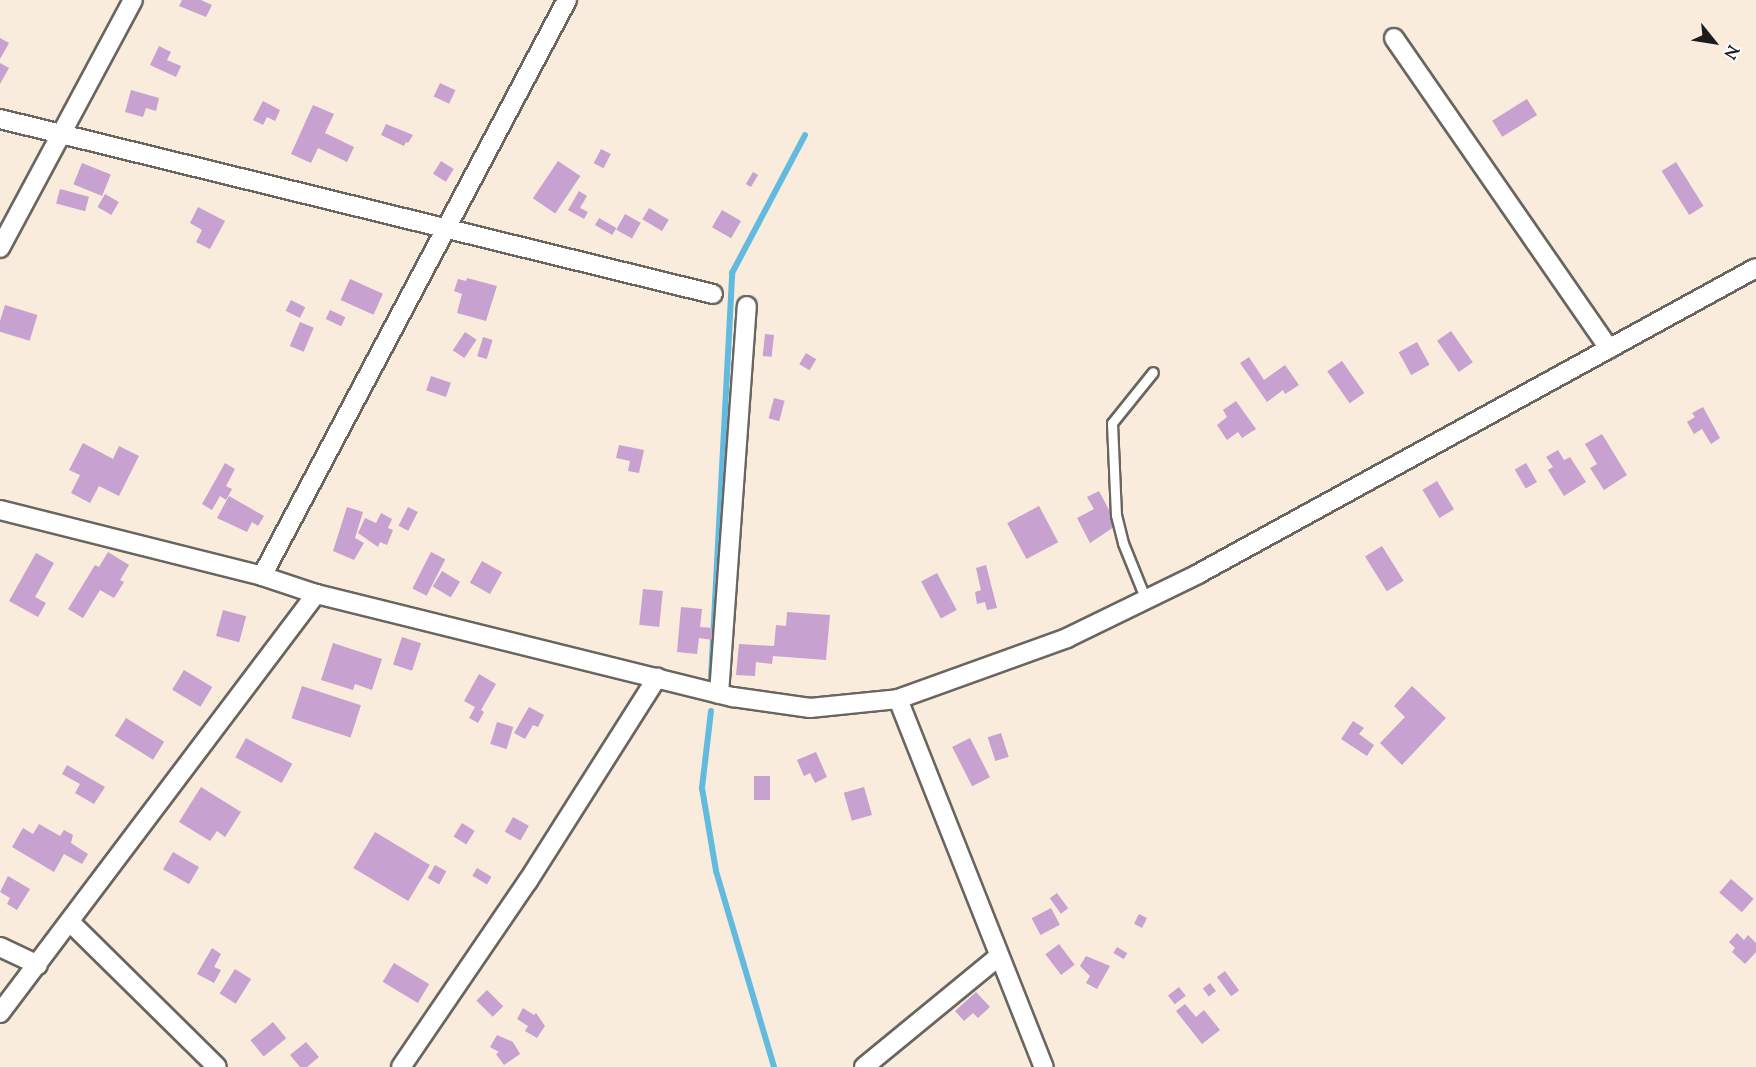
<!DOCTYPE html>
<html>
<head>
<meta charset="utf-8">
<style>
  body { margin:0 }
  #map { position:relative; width:1756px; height:1067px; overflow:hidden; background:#f9ecdc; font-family:"Sorts Mill Goudy",serif }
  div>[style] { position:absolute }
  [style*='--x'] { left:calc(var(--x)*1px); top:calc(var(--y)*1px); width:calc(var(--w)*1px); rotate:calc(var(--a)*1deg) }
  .stream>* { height:6px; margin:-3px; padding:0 3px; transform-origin:3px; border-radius:3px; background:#62bbdf }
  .building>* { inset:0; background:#c7a1cf; transform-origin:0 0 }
  .roads { filter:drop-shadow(2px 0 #69655f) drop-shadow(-2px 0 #69655f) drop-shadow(0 2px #69655f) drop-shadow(0 -2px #69655f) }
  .lane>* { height:9px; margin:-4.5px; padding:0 4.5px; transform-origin:4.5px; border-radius:4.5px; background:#fff }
  .street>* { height:18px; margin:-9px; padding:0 9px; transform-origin:9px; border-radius:9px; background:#fff }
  span { translate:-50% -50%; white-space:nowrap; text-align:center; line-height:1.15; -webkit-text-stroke:4.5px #fff; paint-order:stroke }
  .north { position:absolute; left:1684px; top:12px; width:60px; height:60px; -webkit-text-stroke:4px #fff; paint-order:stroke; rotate:120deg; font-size:16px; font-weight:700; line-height:24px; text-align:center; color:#1c1c1c }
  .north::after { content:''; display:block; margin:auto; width:21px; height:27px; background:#1c1c1c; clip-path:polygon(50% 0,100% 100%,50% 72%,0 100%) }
</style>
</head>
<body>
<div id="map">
  <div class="stream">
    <div style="--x:711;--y:678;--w:406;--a:-87"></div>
    <div style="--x:732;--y:273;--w:156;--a:-62.1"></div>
    <div style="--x:711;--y:711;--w:78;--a:96.7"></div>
    <div style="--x:702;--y:788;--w:84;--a:80.4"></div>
    <div style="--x:716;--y:871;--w:204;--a:73.5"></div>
  </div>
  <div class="building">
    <div style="clip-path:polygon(182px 0,201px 0,212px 5px,206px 17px,179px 6px)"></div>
    <div style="clip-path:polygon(0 38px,9px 43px,0 59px)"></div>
    <div style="clip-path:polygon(159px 46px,171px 52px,167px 60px,181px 66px,176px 77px,150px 65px)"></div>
    <div style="clip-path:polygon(0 63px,9px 68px,0 84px)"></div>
    <div style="left:440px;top:83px;width:17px;height:15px;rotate:25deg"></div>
    <div style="clip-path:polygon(131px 90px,159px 98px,156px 111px,146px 108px,143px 117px,125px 112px)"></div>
    <div style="left:1527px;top:99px;width:19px;height:41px;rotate:58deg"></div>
    <div style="clip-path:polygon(263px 101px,280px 110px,275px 121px,267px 117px,263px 125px,253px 120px)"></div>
    <div style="clip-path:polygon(313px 105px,334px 114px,325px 133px,354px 147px,347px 162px,318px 148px,311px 163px,291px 154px)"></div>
    <div style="clip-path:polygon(386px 124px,413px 135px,408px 143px,406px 142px,404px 146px,381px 135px)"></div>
    <div style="left:601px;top:149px;width:11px;height:16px;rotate:27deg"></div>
    <div style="left:441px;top:161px;width:15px;height:15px;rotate:32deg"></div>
    <div style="left:558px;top:161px;width:27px;height:45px;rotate:34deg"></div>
    <div style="left:1676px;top:162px;width:52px;height:17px;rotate:58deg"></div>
    <div style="left:82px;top:163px;width:31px;height:23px;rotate:22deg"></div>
    <div style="left:753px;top:172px;width:6px;height:14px;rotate:31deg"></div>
    <div style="left:60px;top:189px;width:30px;height:15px;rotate:15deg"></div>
    <div style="clip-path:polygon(579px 191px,587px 196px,580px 208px,588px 212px,584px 219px,568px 210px)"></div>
    <div style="left:105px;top:194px;width:16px;height:15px;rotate:30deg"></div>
    <div style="clip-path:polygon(198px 207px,225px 221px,210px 249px,196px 242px,202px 230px,190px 223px)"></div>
    <div style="left:649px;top:208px;width:23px;height:13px;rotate:31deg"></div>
    <div style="left:722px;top:210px;width:22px;height:20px;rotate:30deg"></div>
    <div style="left:625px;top:214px;width:18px;height:18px;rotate:29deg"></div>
    <div style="left:599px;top:218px;width:20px;height:8px;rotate:30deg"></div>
    <div style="clip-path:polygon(467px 278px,497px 286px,486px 321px,457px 313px,462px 294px,454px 291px,458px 279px,466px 281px)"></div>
    <div style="left:350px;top:279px;width:36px;height:23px;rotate:24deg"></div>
    <div style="left:291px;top:300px;width:16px;height:12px;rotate:27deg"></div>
    <div style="left:5px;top:305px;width:34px;height:27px;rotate:17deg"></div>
    <div style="left:330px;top:310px;width:17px;height:10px;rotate:25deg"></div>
    <div style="left:300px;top:322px;width:15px;height:26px;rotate:23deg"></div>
    <div style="left:1451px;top:331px;width:38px;height:17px;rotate:55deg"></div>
    <div style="left:465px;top:332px;width:14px;height:22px;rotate:34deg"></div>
    <div style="left:765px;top:334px;width:9px;height:22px;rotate:6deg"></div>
    <div style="left:483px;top:337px;width:10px;height:20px;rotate:17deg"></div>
    <div style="left:1417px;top:342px;width:26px;height:21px;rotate:61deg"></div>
    <div style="left:806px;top:353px;width:12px;height:13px;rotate:31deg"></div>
    <div style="clip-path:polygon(1249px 357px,1264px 380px,1285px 365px,1299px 385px,1285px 394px,1283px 390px,1267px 402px,1240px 363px)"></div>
    <div style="left:1342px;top:361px;width:39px;height:18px;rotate:55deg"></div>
    <div style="left:431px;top:376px;width:21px;height:15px;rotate:19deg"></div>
    <div style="left:774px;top:398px;width:11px;height:21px;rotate:15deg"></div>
    <div style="clip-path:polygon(1236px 401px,1256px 429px,1242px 438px,1238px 432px,1227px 440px,1217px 425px,1227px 417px,1223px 410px)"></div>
    <div style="clip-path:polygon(1703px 407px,1720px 438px,1711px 444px,1702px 429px,1694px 434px,1687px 422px,1695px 417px,1692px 413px)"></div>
    <div style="clip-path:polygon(1602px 434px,1627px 475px,1604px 490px,1590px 468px,1597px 464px,1585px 444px)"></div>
    <div style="clip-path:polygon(83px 443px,113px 459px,119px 446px,139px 456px,119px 496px,99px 486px,90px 503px,71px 493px,80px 475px,69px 470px)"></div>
    <div style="clip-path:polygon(619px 445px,644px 450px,639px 473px,628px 471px,630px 461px,616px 458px)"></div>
    <div style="clip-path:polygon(1558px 450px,1564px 460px,1570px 457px,1586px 482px,1564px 496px,1548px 470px,1553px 467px,1546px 457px)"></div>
    <div style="clip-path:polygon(225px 463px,235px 469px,226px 486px,232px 489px,226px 500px,220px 496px,212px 510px,202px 504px)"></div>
    <div style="left:1526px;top:463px;width:22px;height:13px;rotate:60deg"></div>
    <div style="left:1437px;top:481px;width:33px;height:17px;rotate:59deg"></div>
    <div style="clip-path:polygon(1099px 491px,1117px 525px,1090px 543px,1077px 518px,1094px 509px,1087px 497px)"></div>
    <div style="clip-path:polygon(229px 496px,264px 516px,258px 526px,252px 522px,247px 532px,217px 518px)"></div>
    <div style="left:1039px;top:506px;width:41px;height:36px;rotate:62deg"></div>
    <div style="clip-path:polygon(347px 507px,363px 512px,355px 538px,364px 543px,354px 560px,333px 551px)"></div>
    <div style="left:408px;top:507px;width:11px;height:21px;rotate:27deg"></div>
    <div style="clip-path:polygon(381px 513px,392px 519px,388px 528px,393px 530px,387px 545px,380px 542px,378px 547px,358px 533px,365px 518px,376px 523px)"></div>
    <div style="left:1382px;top:546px;width:41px;height:20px;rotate:58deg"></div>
    <div style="clip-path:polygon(108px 552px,129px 565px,120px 580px,124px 582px,114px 598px,100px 590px,83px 618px,68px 609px,95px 565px,99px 567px)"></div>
    <div style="left:431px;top:552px;width:16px;height:41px;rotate:27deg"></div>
    <div style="clip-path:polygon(36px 553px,54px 563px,35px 597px,46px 603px,38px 617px,9px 601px)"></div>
    <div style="left:482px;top:561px;width:23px;height:25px;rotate:29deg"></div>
    <div style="clip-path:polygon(986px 565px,997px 608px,987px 610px,985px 602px,977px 604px,975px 592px,981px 590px,976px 568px)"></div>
    <div style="left:442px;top:571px;width:21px;height:18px;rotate:31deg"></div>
    <div style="left:937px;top:573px;width:42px;height:18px;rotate:62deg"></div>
    <div style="left:643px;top:589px;width:20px;height:36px;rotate:6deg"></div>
    <div style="clip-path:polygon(681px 607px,702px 609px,700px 627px,713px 628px,712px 640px,699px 638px,697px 654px,677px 652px)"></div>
    <div style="left:223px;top:610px;width:24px;height:27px;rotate:15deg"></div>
    <div style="clip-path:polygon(787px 612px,830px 615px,826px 660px,773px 656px,772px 664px,756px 662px,755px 676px,736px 675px,739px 644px,774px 646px,776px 625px,786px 626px)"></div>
    <div style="left:402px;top:637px;width:20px;height:29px;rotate:18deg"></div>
    <div style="clip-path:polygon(333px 643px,382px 659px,372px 690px,355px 684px,353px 690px,321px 680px)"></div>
    <div style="left:184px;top:670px;width:33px;height:23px;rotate:31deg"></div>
    <div style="clip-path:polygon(479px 674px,496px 684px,481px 710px,484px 712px,478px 723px,469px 718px,475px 707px,464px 701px)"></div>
    <div style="left:302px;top:686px;width:62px;height:34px;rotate:18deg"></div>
    <div style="clip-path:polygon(1412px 686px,1446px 718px,1402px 765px,1380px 743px,1405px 717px,1394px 706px)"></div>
    <div style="clip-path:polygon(529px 707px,544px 715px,538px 727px,533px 725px,525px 739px,514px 733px)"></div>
    <div style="left:126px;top:718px;width:45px;height:21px;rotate:32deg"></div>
    <div style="clip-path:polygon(1353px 721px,1364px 728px,1359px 734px,1374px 745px,1367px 756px,1341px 739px)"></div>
    <div style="left:497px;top:722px;width:17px;height:23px;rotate:17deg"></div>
    <div style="left:1001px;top:733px;width:25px;height:14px;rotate:72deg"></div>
    <div style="left:246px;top:738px;width:53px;height:22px;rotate:29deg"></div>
    <div style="left:970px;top:738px;width:44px;height:20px;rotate:63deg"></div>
    <div style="clip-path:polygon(816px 752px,827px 777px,815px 783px,810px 773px,804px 776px,797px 760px)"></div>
    <div style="clip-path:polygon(67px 765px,105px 787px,94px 804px,75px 793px,80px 784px,62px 774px)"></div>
    <div style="left:754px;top:776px;width:16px;height:24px"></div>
    <div style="clip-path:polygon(201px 787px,241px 812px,225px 837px,217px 831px,210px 841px,179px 822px)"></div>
    <div style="left:864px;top:787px;width:29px;height:21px;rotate:74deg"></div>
    <div style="left:513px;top:817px;width:18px;height:17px;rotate:29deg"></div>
    <div style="left:462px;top:823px;width:15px;height:16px;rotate:32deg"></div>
    <div style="clip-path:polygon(39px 824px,60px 836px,64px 830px,73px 835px,71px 843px,88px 854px,82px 864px,64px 854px,54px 872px,12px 847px,23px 828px,33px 834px)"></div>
    <div style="left:375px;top:832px;width:64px;height:42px;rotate:31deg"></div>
    <div style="left:173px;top:852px;width:30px;height:20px;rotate:30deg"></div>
    <div style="left:435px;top:865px;width:13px;height:15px;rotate:29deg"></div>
    <div style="left:477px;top:868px;width:17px;height:9px;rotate:31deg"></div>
    <div style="clip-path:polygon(8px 876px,30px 889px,17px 910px,7px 904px,10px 898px,0 892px)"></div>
    <div style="left:1731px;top:879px;width:30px;height:18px;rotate:41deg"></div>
    <div style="left:1057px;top:893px;width:19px;height:9px;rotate:54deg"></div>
    <div style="left:1051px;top:908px;width:19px;height:22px;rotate:62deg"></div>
    <div style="left:1139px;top:914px;width:9px;height:11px;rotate:27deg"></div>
    <div style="clip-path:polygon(1737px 933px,1744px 940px,1748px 935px,1756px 943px,1756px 952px,1745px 964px,1732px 952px,1735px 948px,1729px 942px)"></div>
    <div style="left:1059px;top:944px;width:26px;height:17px;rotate:53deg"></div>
    <div style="left:1117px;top:947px;width:12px;height:7px;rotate:31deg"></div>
    <div style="clip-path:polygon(212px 948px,221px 954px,214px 967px,221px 970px,214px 983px,197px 974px)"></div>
    <div style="clip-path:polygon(1086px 956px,1110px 966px,1097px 989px,1086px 983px,1090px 976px,1080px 966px)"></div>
    <div style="left:394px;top:963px;width:41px;height:22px;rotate:31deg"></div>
    <div style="left:235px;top:969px;width:19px;height:29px;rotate:32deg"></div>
    <div style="left:1225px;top:971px;width:24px;height:10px;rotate:54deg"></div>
    <div style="left:1210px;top:983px;width:10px;height:9px;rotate:53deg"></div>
    <div style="left:1179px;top:987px;width:11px;height:14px;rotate:52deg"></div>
    <div style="left:487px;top:990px;width:23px;height:15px;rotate:45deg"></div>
    <div style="clip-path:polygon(976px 992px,990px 1007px,978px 1018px,973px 1013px,964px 1021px,955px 1011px)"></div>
    <div style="clip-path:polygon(1185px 1004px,1196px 1017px,1204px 1010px,1220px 1030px,1202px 1044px,1176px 1011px)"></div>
    <div style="clip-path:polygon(523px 1008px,534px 1015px,536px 1013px,545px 1026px,537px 1038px,525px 1031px,528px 1026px,517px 1019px)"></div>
    <div style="left:273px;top:1022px;width:21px;height:29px;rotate:51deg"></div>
    <div style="clip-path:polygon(497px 1035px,513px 1042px,520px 1054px,504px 1065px,496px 1054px,499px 1052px,490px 1047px)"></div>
    <div style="clip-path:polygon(306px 1042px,319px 1057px,307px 1067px,300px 1067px,290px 1055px)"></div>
  </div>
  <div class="roads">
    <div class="lane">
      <div style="--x:1146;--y:600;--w:61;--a:-112"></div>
      <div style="--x:1123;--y:543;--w:29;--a:-104"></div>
      <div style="--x:1116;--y:515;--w:92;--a:-92.5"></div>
      <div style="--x:1112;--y:423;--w:65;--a:-51.2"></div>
    </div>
    <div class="street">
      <div style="--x:1394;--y:38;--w:378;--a:55.3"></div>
      <div style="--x:0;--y:119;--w:734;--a:13.79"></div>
      <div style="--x:0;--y:248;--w:281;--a:-61.8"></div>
      <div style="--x:0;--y:510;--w:270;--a:14.1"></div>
      <div style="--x:262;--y:576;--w:57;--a:18.4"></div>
      <div style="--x:316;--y:594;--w:430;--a:13.9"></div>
      <div style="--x:733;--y:697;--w:78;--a:8.1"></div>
      <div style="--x:810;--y:708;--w:88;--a:-5.8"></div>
      <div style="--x:898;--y:699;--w:180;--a:-19.8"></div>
      <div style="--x:1067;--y:638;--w:146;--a:-26"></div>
      <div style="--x:1198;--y:574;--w:636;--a:-28.74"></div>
      <div style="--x:262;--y:576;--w:652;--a:-62.1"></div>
      <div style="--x:719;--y:694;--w:389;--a:-85.9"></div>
      <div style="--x:898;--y:699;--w:396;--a:68.4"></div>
      <div style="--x:70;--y:922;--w:206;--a:44.6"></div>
      <div style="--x:0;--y:947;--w:42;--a:25.3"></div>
      <div style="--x:0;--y:1013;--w:525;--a:-52.98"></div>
      <div style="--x:401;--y:1067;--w:225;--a:-55.7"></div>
      <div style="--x:528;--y:881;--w:241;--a:-57.6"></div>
      <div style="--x:864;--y:1067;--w:175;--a:-39.4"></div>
    </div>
  </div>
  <div class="north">N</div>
</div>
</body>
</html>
